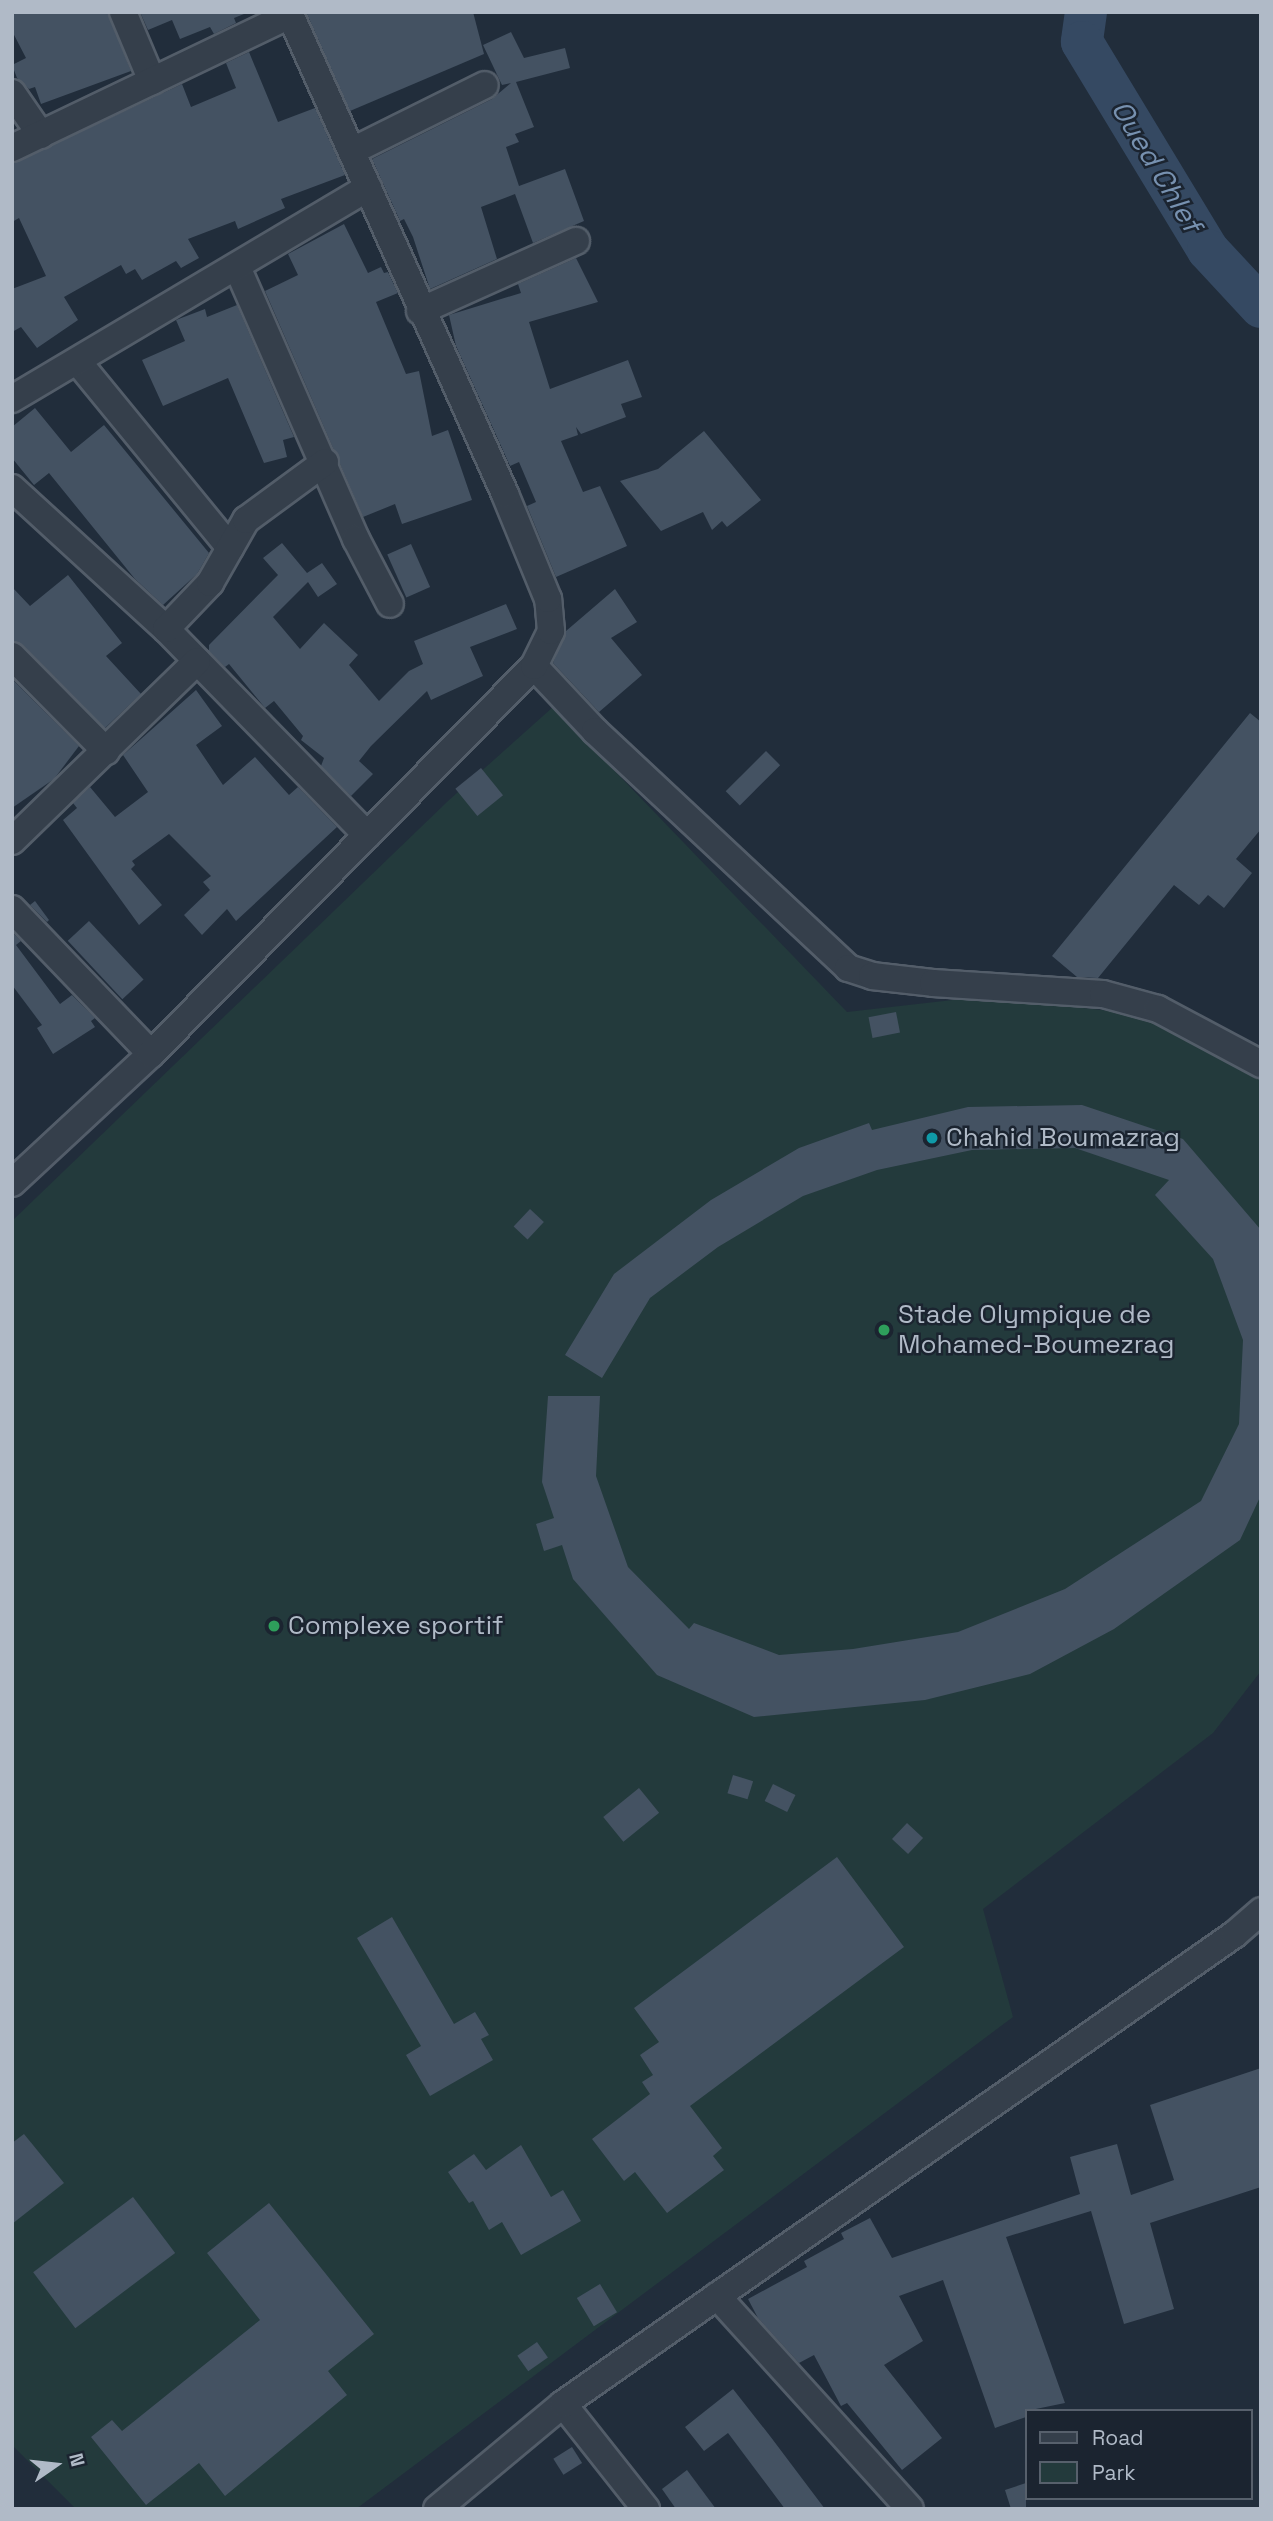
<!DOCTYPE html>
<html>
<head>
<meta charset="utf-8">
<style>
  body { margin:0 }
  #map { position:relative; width:1273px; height:2521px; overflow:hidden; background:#212d3b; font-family:"Space Grotesk",sans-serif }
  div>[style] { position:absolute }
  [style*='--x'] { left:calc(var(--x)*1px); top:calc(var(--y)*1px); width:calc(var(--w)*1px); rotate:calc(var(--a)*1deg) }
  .green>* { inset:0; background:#233a3c }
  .river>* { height:42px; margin:-21px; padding:0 21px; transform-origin:21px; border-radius:21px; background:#354962 }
  .building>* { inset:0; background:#445262; transform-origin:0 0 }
  .roads { filter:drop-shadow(2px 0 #535d69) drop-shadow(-2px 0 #535d69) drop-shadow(0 2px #535d69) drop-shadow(0 -2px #535d69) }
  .street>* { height:26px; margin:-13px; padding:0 13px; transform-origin:13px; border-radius:13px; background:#353f4b }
  .dots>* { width:19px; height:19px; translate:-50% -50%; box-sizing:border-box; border:4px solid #1b2430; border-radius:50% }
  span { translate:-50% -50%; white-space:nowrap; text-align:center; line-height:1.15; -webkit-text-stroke:5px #1b2430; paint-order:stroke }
  .poi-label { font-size:26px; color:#b0bac7 }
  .left { translate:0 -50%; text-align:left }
  .water-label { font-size:28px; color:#7791b0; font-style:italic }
  .frame { position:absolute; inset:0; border:14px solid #b0bac7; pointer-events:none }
  .legend { position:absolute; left:1025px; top:2409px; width:228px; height:91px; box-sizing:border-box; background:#1b2430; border:2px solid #57606c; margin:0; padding:9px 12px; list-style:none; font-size:21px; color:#b0bac7 }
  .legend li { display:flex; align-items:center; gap:14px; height:35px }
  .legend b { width:35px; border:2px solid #57606c }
  .north { position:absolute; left:21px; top:2430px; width:70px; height:70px; -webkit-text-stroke:5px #1b2430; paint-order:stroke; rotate:76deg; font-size:19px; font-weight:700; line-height:28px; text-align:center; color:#b0bac7 }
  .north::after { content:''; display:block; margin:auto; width:24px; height:32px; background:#b0bac7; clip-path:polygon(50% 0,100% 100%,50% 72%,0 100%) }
</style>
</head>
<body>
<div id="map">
  <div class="green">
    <div style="clip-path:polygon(553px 707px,847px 1012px,979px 997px,1140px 1014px,1261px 1078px,1261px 1671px,1213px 1733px,983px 1909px,1013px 2017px,356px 2509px,76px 2509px,12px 2445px,12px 1221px,448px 801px)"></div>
  </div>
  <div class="river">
    <div style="--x:1086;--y:12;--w:30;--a:98"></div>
    <div style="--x:1082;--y:42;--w:243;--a:58.8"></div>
    <div style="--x:1208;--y:250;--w:78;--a:47.1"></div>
  </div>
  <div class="building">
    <div style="clip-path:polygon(12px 12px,108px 12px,131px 71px,41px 104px,35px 87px,29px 89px,17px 78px,12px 65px,26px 58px,12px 31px)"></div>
    <div style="clip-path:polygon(140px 12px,244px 12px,244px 14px,234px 18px,236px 23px,214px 34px,210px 27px,180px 39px,172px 20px,148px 30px)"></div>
    <div style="clip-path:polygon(306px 12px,473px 12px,484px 54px,350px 111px)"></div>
    <div style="clip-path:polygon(511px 32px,524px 58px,565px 48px,570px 68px,516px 82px,534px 127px,515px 134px,519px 142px,506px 147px,519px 186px,565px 169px,584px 221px,533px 243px,515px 194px,481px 207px,497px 259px,430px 289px,413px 237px,404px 219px,400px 221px,372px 159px,492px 99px,511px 83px,502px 85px,483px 45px)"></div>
    <div style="clip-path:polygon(249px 52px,278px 122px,315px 108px,345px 175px,281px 199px,285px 208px,238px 229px,235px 221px,188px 239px,199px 258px,181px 268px,176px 261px,142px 280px,135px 269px,126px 274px,121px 265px,64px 297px,78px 320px,37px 348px,21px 327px,12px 332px,12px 289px,46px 276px,19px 218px,12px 222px,12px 164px,182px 84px,191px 107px,236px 88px,226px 63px)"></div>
    <div style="clip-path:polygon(344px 224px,368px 273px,381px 267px,384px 273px,388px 272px,398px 293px,376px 302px,406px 374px,419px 371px,432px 436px,448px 430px,472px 500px,402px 524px,395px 504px,363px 517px,265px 291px,298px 275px,288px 254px)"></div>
    <div style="clip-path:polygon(576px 258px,598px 302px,529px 322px,550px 389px,628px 360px,642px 397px,621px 404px,626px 417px,581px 434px,576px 427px,578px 435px,561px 441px,583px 492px,600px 486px,627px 546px,556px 577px,527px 506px,536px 502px,519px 462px,510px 466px,456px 346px,449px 315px,521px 293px,518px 284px)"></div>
    <div style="clip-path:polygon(237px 305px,294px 437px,283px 440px,287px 457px,264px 463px,228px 378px,163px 406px,142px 360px,185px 341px,176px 320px,205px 309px,207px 317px)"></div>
    <div style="clip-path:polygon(35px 408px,71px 452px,104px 425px,209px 553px,197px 574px,163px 605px,135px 579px,49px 473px,34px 485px,12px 458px,12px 427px)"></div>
    <div style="clip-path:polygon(704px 431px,761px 500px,727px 527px,722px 521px,712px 530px,703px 512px,661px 531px,620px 481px,658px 469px)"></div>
    <div style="clip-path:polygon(282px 543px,307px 573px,322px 563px,337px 584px,318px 597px,308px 582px,273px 617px,300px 649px,324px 623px,358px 655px,349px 665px,379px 701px,409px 671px,423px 664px,414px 641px,506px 604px,517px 629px,470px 647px,483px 676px,431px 700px,427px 691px,371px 746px,359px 761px,373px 774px,351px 796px,321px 766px,324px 758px,301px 740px,303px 736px,274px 701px,265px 708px,229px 664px,225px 667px,209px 651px,209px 645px,278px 575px,263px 558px)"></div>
    <div style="left:411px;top:544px;width:47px;height:26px;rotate:66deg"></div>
    <div style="clip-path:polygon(68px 575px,122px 643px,106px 656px,141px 694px,105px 728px,23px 645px,12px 641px,12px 587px,30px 606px)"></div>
    <div style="clip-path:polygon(615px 589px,637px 622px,611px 638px,642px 675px,599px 712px,553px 663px,566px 631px)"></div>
    <div style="clip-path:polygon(12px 679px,79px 746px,54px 779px,12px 808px)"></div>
    <div style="clip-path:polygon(196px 690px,222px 726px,196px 745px,223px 785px,255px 757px,289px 795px,298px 787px,337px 827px,236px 921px,227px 909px,202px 935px,184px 915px,210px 890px,203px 882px,211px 876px,169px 834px,132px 861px,135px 865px,131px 869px,162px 905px,139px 925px,63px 820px,77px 808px,73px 803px,90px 787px,115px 817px,148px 792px,123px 755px)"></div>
    <div style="clip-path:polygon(1250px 713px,1261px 722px,1261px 829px,1236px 859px,1252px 873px,1224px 908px,1208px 895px,1199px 905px,1174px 885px,1098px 978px,1077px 977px,1052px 956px)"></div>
    <div style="left:766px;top:751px;width:20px;height:57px;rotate:45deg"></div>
    <div style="left:481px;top:768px;width:35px;height:33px;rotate:51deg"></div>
    <div style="clip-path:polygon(35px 901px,49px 920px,47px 922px,30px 905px)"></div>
    <div style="left:89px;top:921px;width:80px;height:29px;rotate:47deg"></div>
    <div style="clip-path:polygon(12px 932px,21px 941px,16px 945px,60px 1004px,72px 995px,95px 1018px,91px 1021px,95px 1027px,53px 1054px,37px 1028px,42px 1025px,12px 985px)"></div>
    <div style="left:896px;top:1012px;width:21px;height:28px;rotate:79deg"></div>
    <div style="clip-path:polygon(1082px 1105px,1183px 1139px,1261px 1230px,1261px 1495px,1240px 1540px,1114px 1629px,1030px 1674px,925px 1700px,754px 1717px,657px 1675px,573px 1579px,562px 1545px,544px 1551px,536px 1524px,554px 1518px,542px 1482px,548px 1396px,600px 1396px,596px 1476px,628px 1567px,689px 1629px,694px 1623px,779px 1655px,853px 1649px,958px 1632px,1065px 1589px,1201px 1501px,1239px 1424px,1243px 1340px,1213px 1259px,1155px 1195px,1169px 1180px,1075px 1148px,972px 1150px,877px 1170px,803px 1196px,718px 1247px,650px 1298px,602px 1378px,565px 1355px,614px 1274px,711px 1200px,799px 1148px,869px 1123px,872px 1130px,968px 1107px)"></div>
    <div style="left:530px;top:1209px;width:19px;height:24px;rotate:43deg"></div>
    <div style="left:733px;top:1775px;width:21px;height:19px;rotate:17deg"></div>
    <div style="left:773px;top:1784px;width:25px;height:19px;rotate:26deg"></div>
    <div style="left:639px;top:1788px;width:32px;height:46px;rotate:51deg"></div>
    <div style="left:907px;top:1823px;width:22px;height:22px;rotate:43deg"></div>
    <div style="clip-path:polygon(837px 1857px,904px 1947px,690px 2106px,722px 2148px,713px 2156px,724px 2170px,667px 2213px,635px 2172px,624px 2181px,592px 2139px,650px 2094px,642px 2082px,653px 2075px,640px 2055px,659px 2042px,634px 2008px)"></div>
    <div style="clip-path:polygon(392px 1917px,454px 2024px,475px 2012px,489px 2035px,481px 2039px,493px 2060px,430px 2096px,406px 2055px,421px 2046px,357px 1938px)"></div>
    <div style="clip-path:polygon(1261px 2068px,1261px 2187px,1150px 2223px,1174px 2309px,1124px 2324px,1091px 2211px,1006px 2237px,1065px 2403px,1026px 2411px,1026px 2417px,995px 2428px,943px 2280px,899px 2296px,923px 2341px,884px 2365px,942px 2438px,902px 2470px,847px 2403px,841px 2406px,814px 2355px,799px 2363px,758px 2318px,748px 2299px,807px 2267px,804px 2261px,844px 2239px,841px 2233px,870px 2218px,892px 2258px,1080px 2194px,1070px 2157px,1117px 2144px,1131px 2195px,1174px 2180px,1150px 2105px)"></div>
    <div style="clip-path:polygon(24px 2134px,64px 2183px,12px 2224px,12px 2143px)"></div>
    <div style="clip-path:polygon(521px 2145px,551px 2197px,563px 2190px,581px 2221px,521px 2255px,502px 2222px,489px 2230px,473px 2201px,469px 2203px,448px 2172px,474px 2154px,486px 2170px)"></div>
    <div style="left:133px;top:2197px;width:70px;height:125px;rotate:53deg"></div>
    <div style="clip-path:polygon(269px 2203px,374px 2334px,328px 2371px,347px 2395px,225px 2496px,199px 2463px,146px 2505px,91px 2437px,112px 2420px,122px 2431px,260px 2320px,207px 2253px)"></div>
    <div style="left:600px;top:2284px;width:33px;height:27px;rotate:59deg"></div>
    <div style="left:537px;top:2342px;width:19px;height:24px;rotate:55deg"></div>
    <div style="clip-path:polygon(733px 2389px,770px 2436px,825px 2509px,785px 2509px,728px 2433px,704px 2451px,685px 2427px)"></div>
    <div style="left:572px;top:2447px;width:19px;height:22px;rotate:58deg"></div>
    <div style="clip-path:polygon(687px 2470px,716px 2509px,676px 2509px,662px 2489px)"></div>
    <div style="clip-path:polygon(1026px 2483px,1026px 2509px,1011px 2509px,1005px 2490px)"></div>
  </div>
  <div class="roads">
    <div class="street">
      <div style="--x:123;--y:12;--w:75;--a:67.2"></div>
      <div style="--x:12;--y:93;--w:51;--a:55.4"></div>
      <div style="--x:12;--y:148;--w:308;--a:-25.6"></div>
      <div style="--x:352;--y:151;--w:148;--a:-26.4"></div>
      <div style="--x:238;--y:269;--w:295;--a:66.4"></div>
      <div style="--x:356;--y:539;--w:73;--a:62.4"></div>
      <div style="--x:420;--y:311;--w:171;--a:-24.2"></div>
      <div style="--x:78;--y:362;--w:240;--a:50.7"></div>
      <div style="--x:12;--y:399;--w:414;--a:-30.7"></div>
      <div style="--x:12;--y:488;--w:209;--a:42.5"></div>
      <div style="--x:166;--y:629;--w:288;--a:45.7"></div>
      <div style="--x:166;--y:629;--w:64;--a:-46.3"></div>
      <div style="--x:210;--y:583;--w:73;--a:-60.3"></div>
      <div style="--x:246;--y:520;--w:98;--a:-36.3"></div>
      <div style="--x:12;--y:656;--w:134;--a:45.3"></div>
      <div style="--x:534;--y:666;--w:89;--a:46.8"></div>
      <div style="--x:595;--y:731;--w:347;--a:43.1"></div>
      <div style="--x:848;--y:968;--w:25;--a:18"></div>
      <div style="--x:872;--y:976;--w:61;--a:6.5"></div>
      <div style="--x:933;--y:983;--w:170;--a:3.7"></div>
      <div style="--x:1103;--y:994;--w:57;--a:15.3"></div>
      <div style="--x:1158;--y:1009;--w:117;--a:28.1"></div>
      <div style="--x:12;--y:841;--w:258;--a:-44.2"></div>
      <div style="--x:12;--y:909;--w:201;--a:46.2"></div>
      <div style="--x:12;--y:1183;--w:190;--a:-42.9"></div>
      <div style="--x:151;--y:1054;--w:545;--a:-45.37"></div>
      <div style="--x:534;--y:666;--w:39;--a:-64"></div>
      <div style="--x:551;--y:631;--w:32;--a:-95"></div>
      <div style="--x:548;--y:599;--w:113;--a:-112.3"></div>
      <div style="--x:505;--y:494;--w:528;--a:-114.14"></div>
      <div style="--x:717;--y:2296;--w:287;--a:47.8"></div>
      <div style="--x:563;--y:2404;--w:134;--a:51.7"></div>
      <div style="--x:437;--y:2509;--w:164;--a:-39.8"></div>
      <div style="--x:563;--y:2404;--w:820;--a:-34.97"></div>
      <div style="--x:1235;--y:1934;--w:35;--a:-41"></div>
    </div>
  </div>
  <div class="dots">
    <div style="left:932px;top:1138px;background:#0f9aa8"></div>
    <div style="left:884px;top:1330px;background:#2e9e5b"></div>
    <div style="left:274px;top:1626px;background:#2e9e5b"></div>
  </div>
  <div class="poi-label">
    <span class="left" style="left:946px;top:1138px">Chahid Boumazrag</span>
    <span class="left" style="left:898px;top:1330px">Stade Olympique de<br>Mohamed-Boumezrag</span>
    <span class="left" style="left:288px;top:1626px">Complexe sportif</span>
  </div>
  <div class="water-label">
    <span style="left:1157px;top:166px;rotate:59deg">Oued Chlef</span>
  </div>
  <div class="frame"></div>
  <ul class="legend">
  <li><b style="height:9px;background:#353f4b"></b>Road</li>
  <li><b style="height:19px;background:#233a3c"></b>Park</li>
  </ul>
  <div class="north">N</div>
</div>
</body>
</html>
